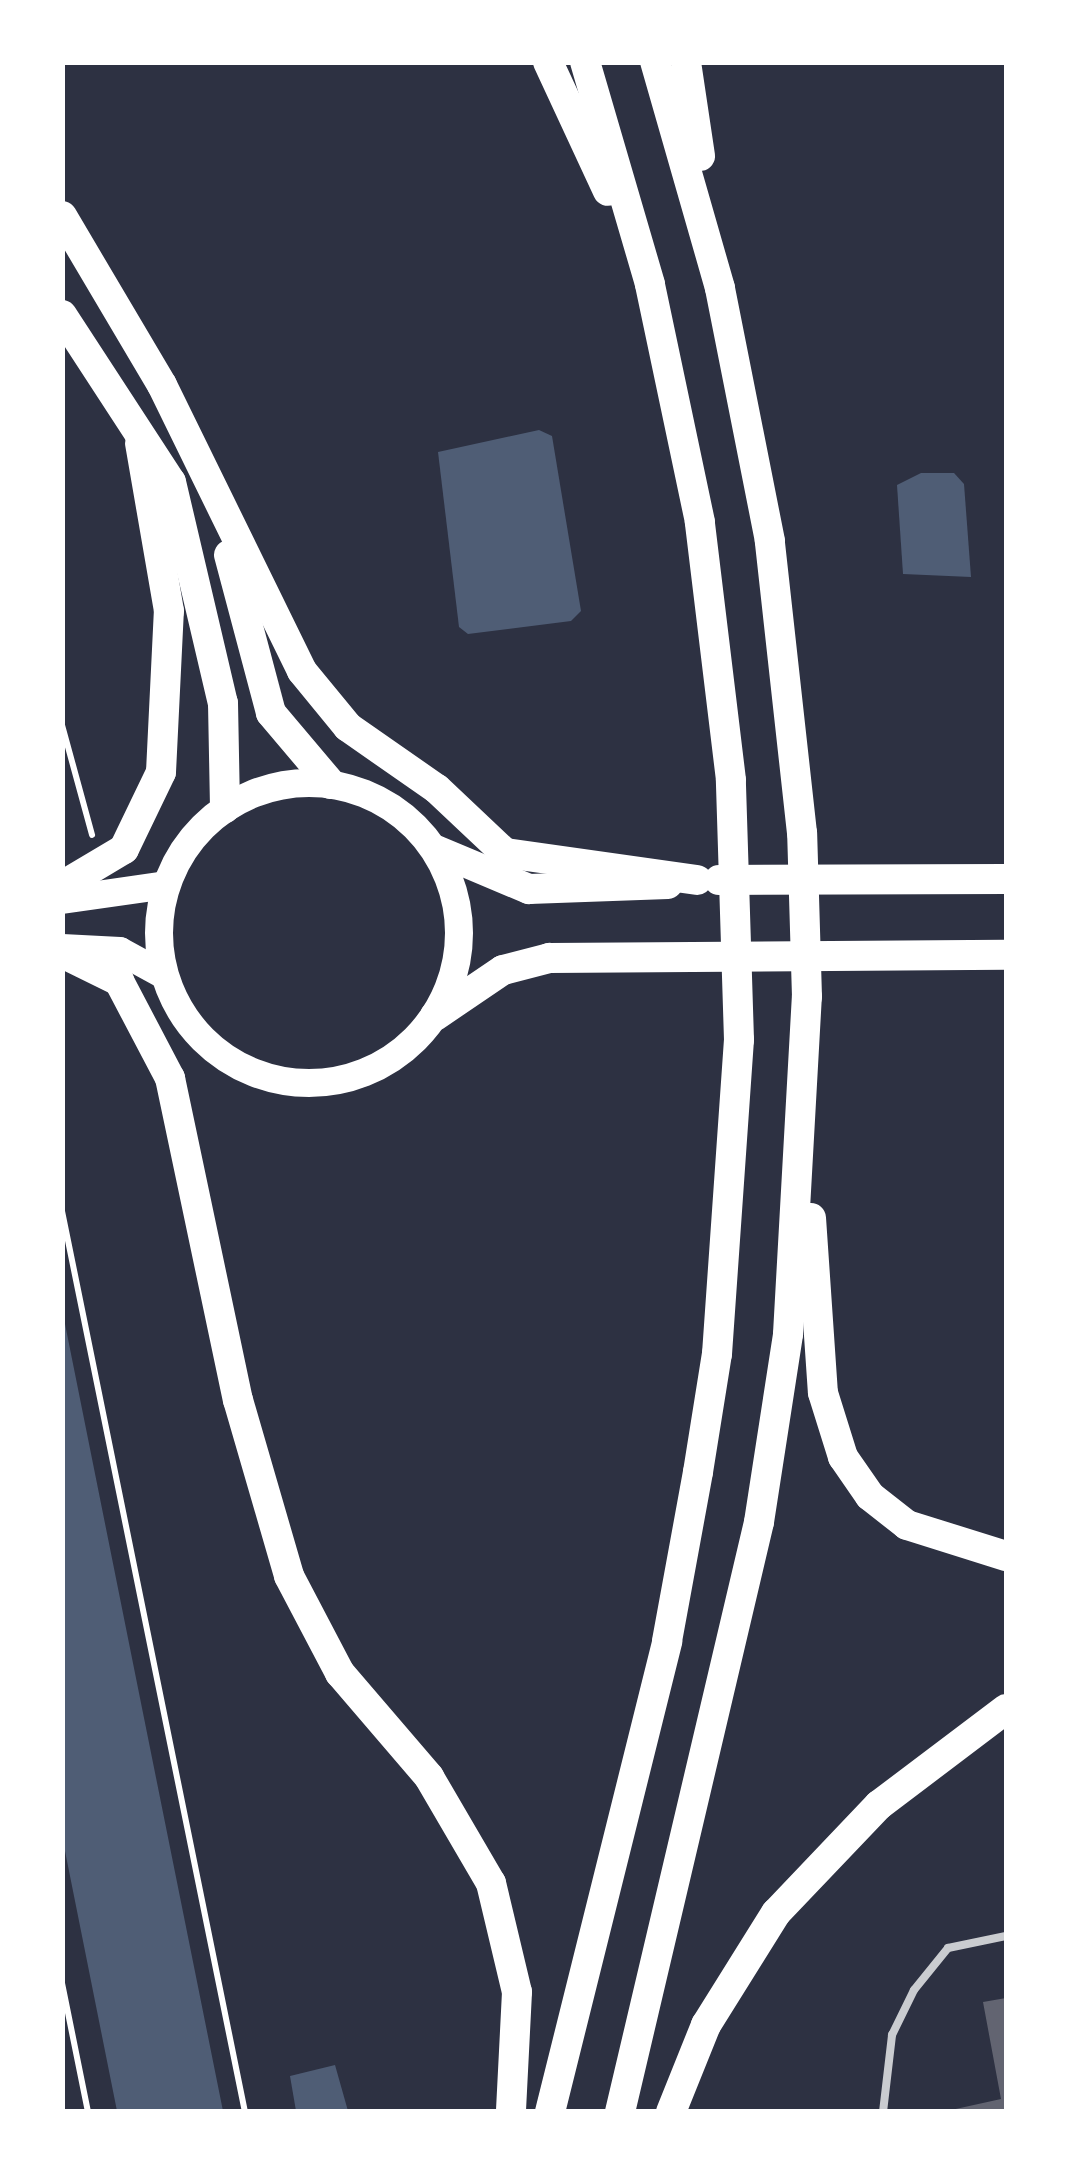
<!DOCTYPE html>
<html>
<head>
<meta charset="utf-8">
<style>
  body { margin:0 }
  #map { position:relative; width:1069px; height:2174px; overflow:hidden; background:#2d3142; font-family:Spectral,serif }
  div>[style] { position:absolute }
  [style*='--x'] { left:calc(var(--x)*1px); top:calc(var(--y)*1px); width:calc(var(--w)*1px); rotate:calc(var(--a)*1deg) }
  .water>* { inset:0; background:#4f5d75 }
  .building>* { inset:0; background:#626471 }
  .path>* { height:6px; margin:-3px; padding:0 3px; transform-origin:3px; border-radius:3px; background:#fff }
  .service>* { height:8px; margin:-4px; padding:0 4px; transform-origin:4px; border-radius:4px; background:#caccd0 }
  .trunk>* { height:28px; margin:-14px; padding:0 14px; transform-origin:14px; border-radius:14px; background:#fff }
  .trunk>.ring { margin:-14px; padding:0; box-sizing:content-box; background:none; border:28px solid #fff; border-radius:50% }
  .motorway>* { height:30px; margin:-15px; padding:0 15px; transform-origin:15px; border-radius:15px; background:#fff }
  span { translate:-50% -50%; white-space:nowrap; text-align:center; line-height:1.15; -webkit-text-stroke:8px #fff; paint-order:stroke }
  .frame { position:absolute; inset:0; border:65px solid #fff; pointer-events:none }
</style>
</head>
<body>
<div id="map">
  <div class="water">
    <div style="clip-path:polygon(539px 430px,552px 436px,581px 611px,571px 621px,468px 634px,459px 627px,438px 452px)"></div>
    <div style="clip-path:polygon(921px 473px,954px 473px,964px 484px,971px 577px,903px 574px,897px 485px)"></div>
    <div style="clip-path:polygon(63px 1314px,142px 1708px,223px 2111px,117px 2111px,63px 1841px)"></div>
    <div style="clip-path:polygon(335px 2065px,348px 2111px,296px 2111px,290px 2076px)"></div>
  </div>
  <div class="building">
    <div style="clip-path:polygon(1006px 1998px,1006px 2112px,942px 2112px,1001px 2099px,983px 2002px)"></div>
  </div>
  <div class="path">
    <div style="--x:62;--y:725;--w:114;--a:74.7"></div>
    <div style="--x:62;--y:1211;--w:919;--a:78.52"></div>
    <div style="--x:62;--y:1983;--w:132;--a:78.6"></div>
  </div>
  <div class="service">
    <div style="--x:883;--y:2112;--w:78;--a:-83.3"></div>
    <div style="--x:892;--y:2035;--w:50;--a:-63.9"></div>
    <div style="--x:914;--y:1990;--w:54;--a:-51"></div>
    <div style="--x:948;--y:1948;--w:59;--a:-11.7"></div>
  </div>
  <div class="trunk">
    <div class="ring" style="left:159px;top:783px;width:272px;height:272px"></div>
    <div style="--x:62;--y:900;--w:105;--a:-8.2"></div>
    <div style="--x:62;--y:948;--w:58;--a:3"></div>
    <div style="--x:120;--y:951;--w:50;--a:28.6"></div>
  </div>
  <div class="motorway">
    <div style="--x:548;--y:62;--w:142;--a:65.1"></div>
    <div style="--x:686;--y:62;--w:95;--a:81.5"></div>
    <div style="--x:62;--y:216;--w:196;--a:59.4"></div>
    <div style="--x:162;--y:385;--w:318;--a:63.9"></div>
    <div style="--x:302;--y:671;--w:72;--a:50.6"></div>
    <div style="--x:348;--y:727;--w:108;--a:34.9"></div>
    <div style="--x:437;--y:789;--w:93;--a:43.3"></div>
    <div style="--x:505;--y:853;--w:194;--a:8"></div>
    <div style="--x:62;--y:315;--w:199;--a:56.9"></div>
    <div style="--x:171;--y:482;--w:227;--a:76.8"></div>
    <div style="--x:223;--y:703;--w:105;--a:88.9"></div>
    <div style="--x:229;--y:555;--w:163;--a:75.1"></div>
    <div style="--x:271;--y:713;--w:93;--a:49.8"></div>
    <div style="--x:436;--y:850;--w:101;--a:22.8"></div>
    <div style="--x:529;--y:889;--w:139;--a:-2.1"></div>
    <div style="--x:719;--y:880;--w:287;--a:-0.2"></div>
    <div style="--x:62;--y:886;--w:72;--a:-30.8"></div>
    <div style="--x:124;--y:849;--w:85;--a:-64.3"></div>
    <div style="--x:161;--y:772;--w:161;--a:-87.2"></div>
    <div style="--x:169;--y:611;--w:170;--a:-99.8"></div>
    <div style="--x:62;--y:953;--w:64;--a:26.2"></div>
    <div style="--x:119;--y:981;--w:110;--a:62.3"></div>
    <div style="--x:170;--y:1078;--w:329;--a:78.1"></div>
    <div style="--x:238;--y:1400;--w:183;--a:73.8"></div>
    <div style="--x:289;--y:1576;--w:110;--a:62.3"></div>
    <div style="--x:340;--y:1673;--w:137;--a:49.4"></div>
    <div style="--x:429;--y:1777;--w:123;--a:59.7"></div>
    <div style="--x:491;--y:1883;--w:112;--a:76.6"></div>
    <div style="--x:517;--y:1992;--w:120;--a:92.9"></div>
    <div style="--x:435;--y:1016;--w:82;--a:-34.1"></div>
    <div style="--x:503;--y:970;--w:48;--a:-14.6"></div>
    <div style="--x:549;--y:958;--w:457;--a:-0.4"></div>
    <div style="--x:811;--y:1218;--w:175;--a:86.1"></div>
    <div style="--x:823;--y:1393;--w:67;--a:72.6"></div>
    <div style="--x:843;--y:1457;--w:47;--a:55.3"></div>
    <div style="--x:870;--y:1496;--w:47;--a:38.1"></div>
    <div style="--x:907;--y:1525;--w:104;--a:17.4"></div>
    <div style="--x:550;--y:2112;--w:485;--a:-76"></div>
    <div style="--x:667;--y:1641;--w:172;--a:-79.6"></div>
    <div style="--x:698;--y:1472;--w:120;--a:-80.9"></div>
    <div style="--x:717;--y:1354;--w:315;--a:-86"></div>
    <div style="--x:739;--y:1040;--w:260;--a:-91.8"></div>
    <div style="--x:731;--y:780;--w:260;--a:-96.9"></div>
    <div style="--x:700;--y:522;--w:243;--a:-101.9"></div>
    <div style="--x:650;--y:284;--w:231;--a:-106.3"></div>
    <div style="--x:620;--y:2112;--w:606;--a:-76.74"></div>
    <div style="--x:759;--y:1522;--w:190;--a:-81.2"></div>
    <div style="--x:788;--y:1334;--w:338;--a:-86.8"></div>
    <div style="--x:807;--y:997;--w:164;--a:-91.7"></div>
    <div style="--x:802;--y:833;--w:294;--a:-96.3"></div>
    <div style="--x:770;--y:541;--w:258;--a:-101.2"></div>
    <div style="--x:720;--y:288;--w:235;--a:-106"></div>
    <div style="--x:671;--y:2112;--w:94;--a:-68.1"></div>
    <div style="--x:706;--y:2025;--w:132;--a:-58"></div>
    <div style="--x:776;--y:1913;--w:149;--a:-46.4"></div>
    <div style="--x:879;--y:1805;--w:159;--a:-37.1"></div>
  </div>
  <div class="frame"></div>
</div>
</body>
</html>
